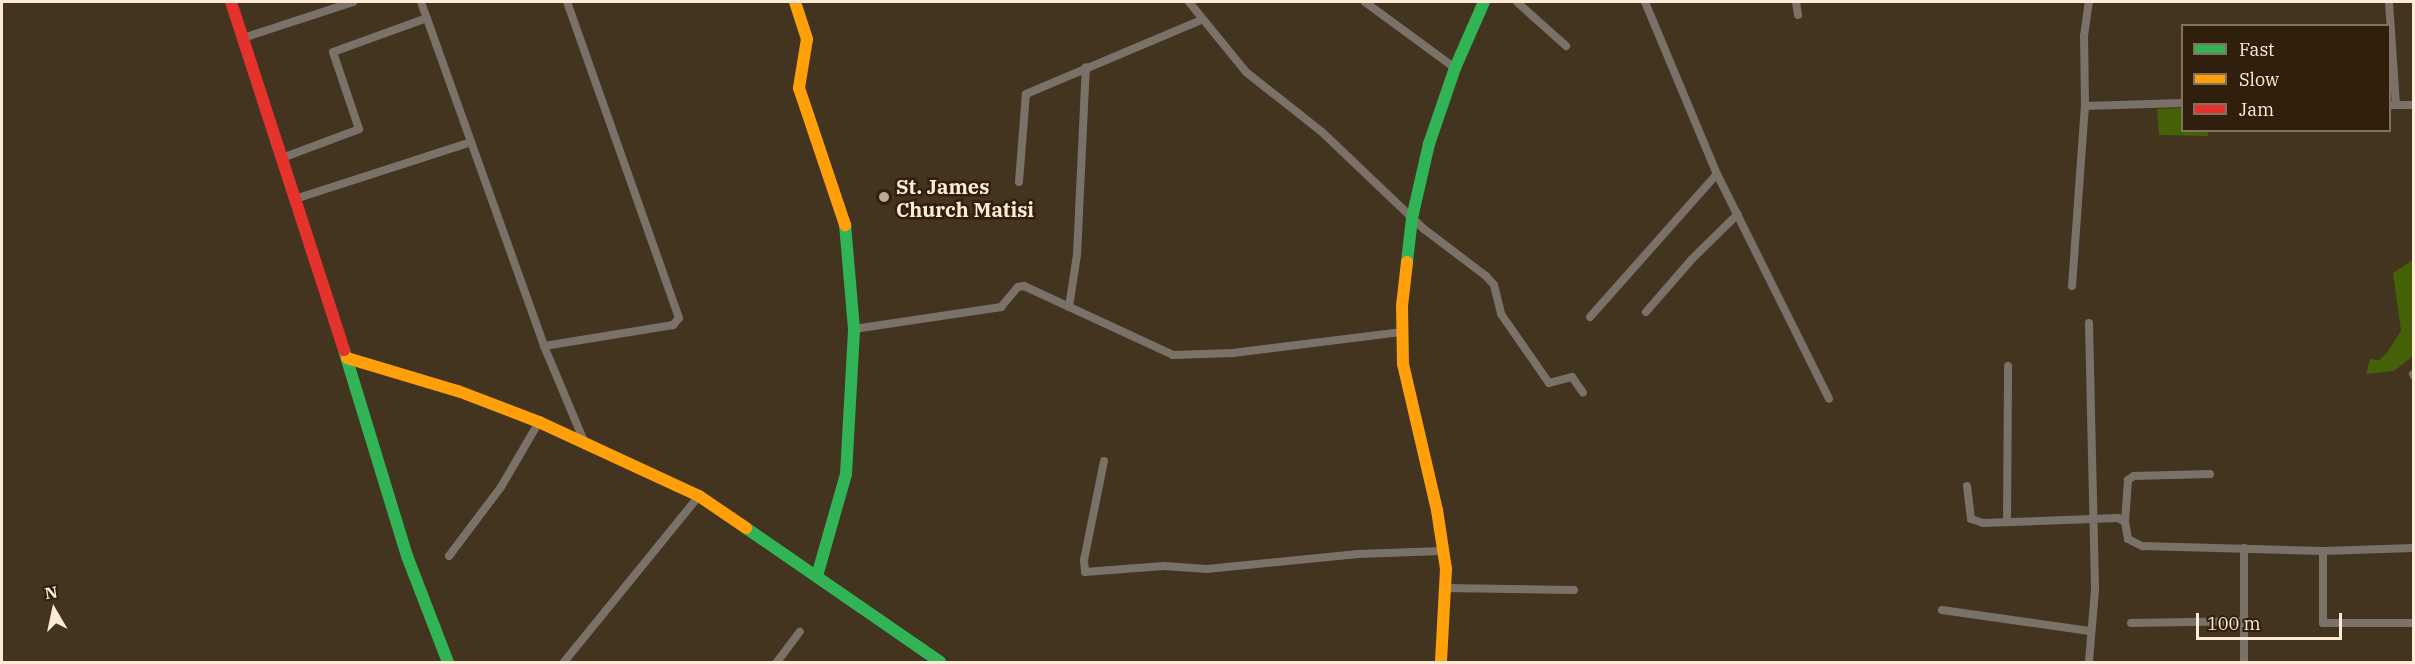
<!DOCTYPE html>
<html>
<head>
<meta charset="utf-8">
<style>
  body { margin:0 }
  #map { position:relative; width:2415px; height:664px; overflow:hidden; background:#433420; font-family:"IBM Plex Serif",serif }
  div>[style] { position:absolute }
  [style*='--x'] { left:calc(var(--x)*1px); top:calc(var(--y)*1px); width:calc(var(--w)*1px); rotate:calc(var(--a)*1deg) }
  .green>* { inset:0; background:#446108 }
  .street>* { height:8px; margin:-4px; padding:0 4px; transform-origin:4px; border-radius:4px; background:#7a7269 }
  .fast>* { height:12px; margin:-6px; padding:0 6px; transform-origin:6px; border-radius:6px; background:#30b455 }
  .slow>* { height:12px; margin:-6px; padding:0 6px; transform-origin:6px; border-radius:6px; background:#ff9f0a }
  .jam>* { height:12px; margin:-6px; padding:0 6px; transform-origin:6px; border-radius:6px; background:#e5322d }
  .dots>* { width:16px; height:16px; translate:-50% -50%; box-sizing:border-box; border:3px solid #301f0c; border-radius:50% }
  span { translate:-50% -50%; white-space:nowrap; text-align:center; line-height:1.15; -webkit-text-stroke:5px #301f0c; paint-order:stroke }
  .poi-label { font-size:20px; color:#fdebd8; font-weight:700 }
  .left { translate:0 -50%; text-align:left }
  .frame { position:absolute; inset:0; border:3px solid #fdebd8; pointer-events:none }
  .legend { position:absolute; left:2181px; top:24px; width:210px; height:108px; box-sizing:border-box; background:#301f0c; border:2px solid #82715e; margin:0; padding:8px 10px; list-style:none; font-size:18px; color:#fdebd8 }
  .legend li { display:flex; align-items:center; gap:12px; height:30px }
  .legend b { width:30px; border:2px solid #82715e }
  .north { position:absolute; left:24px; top:580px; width:60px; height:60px; -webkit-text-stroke:4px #301f0c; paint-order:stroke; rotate:351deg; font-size:16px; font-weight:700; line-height:24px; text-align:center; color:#fdebd8 }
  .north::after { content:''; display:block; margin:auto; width:21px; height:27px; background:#fdebd8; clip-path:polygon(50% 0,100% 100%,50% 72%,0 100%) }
  .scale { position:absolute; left:2196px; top:613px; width:146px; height:27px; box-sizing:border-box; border:3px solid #fdebd8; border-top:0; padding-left:8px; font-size:18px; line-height:21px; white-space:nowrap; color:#fdebd8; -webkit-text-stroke:4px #301f0c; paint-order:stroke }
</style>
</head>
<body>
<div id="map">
  <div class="green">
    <div style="clip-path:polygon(2182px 108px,2182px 130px,2208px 131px,2208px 136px,2159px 135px,2157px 109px)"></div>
    <div style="clip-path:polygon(2413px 260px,2413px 356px,2394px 371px,2366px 374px,2370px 359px,2379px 360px,2386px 354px,2401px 331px,2393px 273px)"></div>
  </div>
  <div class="street">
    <div style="--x:421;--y:2;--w:365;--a:70.3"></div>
    <div style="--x:544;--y:346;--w:101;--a:67.2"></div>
    <div style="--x:1189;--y:2;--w:90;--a:50.8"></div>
    <div style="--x:1246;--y:72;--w:97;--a:38.3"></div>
    <div style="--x:1322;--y:132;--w:141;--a:43.6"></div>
    <div style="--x:1424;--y:229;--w:78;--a:37.2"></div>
    <div style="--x:1486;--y:276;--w:12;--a:48"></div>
    <div style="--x:1494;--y:285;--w:30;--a:76"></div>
    <div style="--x:1501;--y:314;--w:84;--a:55.2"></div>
    <div style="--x:1549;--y:383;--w:24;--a:-15"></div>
    <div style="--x:1572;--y:377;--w:19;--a:55"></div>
    <div style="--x:1365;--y:2;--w:112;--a:36.3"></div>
    <div style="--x:1517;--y:2;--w:66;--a:41.9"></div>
    <div style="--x:1645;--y:2;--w:186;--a:67.3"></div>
    <div style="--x:1717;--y:174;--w:251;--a:63.5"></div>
    <div style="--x:1796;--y:2;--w:13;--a:81"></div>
    <div style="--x:2389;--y:2;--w:103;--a:86.1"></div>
    <div style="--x:243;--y:38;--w:116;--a:-18.1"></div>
    <div style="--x:2390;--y:105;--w:24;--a:0"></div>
    <div style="--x:2085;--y:106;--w:97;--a:-1.8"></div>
    <div style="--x:282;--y:158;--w:82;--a:-20.6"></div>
    <div style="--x:359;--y:129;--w:81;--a:-108.7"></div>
    <div style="--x:333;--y:52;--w:100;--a:-19.9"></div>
    <div style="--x:1019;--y:182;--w:88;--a:-85.5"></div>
    <div style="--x:1026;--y:94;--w:190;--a:-22.9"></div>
    <div style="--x:295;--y:199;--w:185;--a:-17.9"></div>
    <div style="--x:2072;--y:286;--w:180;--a:-85.9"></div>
    <div style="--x:2085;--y:106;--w:70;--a:-90.8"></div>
    <div style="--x:2084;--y:36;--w:34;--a:-82"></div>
    <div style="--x:1069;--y:307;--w:53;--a:-81.3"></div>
    <div style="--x:1077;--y:255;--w:188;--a:-87.3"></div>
    <div style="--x:1646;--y:312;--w:70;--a:-49"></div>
    <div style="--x:1692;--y:259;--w:64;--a:-44.4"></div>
    <div style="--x:1590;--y:317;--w:191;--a:-48.4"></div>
    <div style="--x:2089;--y:323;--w:267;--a:88.7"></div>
    <div style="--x:2095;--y:590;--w:72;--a:94.8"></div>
    <div style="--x:854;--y:329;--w:149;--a:-8.5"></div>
    <div style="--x:1001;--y:307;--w:26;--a:-50"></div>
    <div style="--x:1018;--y:287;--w:6;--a:-9"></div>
    <div style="--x:1024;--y:286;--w:164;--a:24.8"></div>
    <div style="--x:1173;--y:355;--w:60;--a:-1.9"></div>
    <div style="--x:1233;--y:353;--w:169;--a:-7.1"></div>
    <div style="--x:544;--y:346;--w:131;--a:-9.2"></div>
    <div style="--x:673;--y:325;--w:9;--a:-49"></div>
    <div style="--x:679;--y:318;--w:335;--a:-109.5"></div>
    <div style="--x:2413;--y:374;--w:2;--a:63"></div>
    <div style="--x:1104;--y:461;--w:101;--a:101.4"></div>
    <div style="--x:1084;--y:560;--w:12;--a:85"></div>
    <div style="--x:1085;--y:572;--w:79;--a:-4.3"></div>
    <div style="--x:1164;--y:566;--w:43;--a:4"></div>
    <div style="--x:1207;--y:569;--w:152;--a:-5.7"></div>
    <div style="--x:1358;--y:554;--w:84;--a:-2"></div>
    <div style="--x:1967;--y:486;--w:33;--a:83"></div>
    <div style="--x:1971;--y:519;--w:13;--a:18"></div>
    <div style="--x:1983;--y:523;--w:135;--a:-2.1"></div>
    <div style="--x:2118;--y:518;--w:8;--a:30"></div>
    <div style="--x:2125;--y:522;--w:17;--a:80"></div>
    <div style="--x:2128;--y:539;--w:16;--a:27"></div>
    <div style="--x:2142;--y:546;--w:181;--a:1.6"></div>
    <div style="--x:2323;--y:551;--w:91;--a:-1.9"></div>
    <div style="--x:2007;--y:522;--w:156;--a:-89.6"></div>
    <div style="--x:2125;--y:522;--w:42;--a:-85.9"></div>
    <div style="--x:2128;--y:480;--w:7;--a:-34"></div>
    <div style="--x:2134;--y:476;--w:76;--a:-1.5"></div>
    <div style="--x:2244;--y:548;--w:114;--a:90"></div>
    <div style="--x:2323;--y:551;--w:72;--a:90"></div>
    <div style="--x:2323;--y:623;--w:91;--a:0"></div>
    <div style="--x:449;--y:556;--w:86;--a:-53"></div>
    <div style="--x:501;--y:487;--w:75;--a:-59.7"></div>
    <div style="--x:1444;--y:588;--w:130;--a:0.9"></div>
    <div style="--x:1942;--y:610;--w:149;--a:8.1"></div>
    <div style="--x:2131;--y:623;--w:115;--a:-1"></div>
    <div style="--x:564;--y:662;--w:214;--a:-50.9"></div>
    <div style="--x:777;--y:662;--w:38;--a:-53"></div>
  </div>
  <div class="fast">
    <div style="--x:1407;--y:262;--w:44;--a:-83.5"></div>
    <div style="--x:1412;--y:218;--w:76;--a:-77.1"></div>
    <div style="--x:1429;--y:144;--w:80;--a:-71.1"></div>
    <div style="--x:1455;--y:68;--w:72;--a:-66.3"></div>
    <div style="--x:344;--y:350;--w:215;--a:73"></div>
    <div style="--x:407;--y:556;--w:114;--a:68.9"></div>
    <div style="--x:746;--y:528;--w:236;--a:34.6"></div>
    <div style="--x:817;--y:576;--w:106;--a:-74.1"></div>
    <div style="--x:846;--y:474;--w:145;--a:-86.8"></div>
    <div style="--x:854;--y:329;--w:104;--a:-94.9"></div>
  </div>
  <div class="slow">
    <div style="--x:795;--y:2;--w:39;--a:72"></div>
    <div style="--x:807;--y:39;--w:50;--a:99.3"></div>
    <div style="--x:799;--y:88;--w:145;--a:71.4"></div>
    <div style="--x:1407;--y:262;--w:44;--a:96.5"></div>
    <div style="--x:1402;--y:306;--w:58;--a:89"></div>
    <div style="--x:1403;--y:364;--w:150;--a:76.9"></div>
    <div style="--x:1437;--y:510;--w:60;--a:81.3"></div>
    <div style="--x:1446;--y:569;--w:93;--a:93.1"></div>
    <div style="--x:347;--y:358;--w:116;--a:16.6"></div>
    <div style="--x:458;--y:391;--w:87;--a:20.9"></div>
    <div style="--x:539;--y:422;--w:176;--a:24.8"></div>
    <div style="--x:699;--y:496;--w:57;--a:34.2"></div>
  </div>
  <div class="jam">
    <div style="--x:231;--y:2;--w:366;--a:72"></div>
  </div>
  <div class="dots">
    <div style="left:884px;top:197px;background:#bcab98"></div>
  </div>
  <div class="poi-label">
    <span class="left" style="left:896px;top:198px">St. James<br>Church Matisi</span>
  </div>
  <div class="frame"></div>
  <ul class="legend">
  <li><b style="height:8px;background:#30b455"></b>Fast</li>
  <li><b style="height:8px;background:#ff9f0a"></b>Slow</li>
  <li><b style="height:8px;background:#e5322d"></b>Jam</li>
  </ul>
  <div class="north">N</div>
  <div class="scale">100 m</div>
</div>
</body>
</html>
